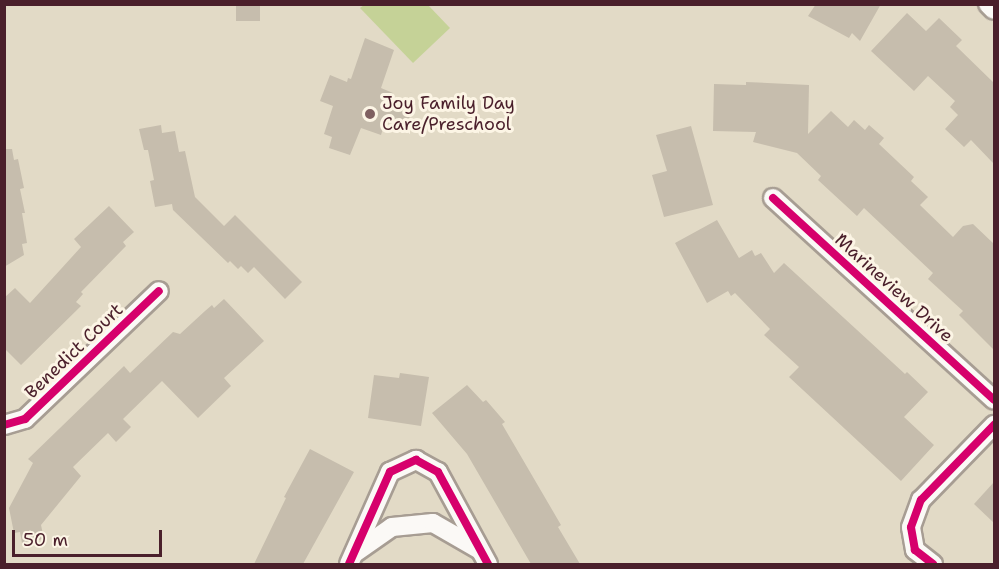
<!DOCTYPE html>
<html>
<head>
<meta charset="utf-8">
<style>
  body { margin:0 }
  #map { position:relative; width:999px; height:569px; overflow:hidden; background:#e2dac6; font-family:"Shantell Sans",sans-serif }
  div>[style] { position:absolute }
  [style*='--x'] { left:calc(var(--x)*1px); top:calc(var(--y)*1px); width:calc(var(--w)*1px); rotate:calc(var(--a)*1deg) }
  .green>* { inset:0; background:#c5d297 }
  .building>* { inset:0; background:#c6bdad; transform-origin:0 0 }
  .roads { filter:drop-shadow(2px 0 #a79d93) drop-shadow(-2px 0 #a79d93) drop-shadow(0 2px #a79d93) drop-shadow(0 -2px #a79d93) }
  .minor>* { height:18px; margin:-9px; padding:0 9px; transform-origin:9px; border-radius:9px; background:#fbf9f6 }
  .cycleway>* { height:8px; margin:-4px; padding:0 4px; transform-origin:4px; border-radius:4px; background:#d6006c }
  .dots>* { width:16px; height:16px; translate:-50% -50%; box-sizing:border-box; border:3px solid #fcf5e5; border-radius:50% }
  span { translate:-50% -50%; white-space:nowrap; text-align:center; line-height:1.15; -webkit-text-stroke:6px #fcf5e5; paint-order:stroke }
  .poi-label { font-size:18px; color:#4a1f2b }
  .left { translate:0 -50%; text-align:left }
  .street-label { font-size:18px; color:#4a1f2b }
  .frame { position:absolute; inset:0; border:6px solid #4a1f2b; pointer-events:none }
  .scale { position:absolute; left:12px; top:530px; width:150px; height:27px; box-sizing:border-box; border:3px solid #4a1f2b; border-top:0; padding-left:8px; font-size:18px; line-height:21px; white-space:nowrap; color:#4a1f2b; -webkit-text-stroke:4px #fcf5e5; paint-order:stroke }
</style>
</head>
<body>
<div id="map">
  <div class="green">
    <div style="clip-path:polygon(364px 5px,428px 5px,450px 28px,413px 63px,360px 8px)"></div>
  </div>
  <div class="building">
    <div style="left:236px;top:4px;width:24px;height:17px"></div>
    <div style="clip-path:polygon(816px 4px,881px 4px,860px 41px,852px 33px,849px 38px,808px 16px)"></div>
    <div style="clip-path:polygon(907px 13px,926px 31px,939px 18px,962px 40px,956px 46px,994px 83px,994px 164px,971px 140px,964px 147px,945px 129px,958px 115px,950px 107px,955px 101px,928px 76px,914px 91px,871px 51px)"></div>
    <div style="clip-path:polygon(365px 38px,394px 50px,381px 88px,393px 93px,391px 98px,413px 106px,406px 129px,385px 122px,381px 135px,361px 128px,350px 155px,329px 148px,332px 137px,324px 134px,333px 106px,320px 101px,330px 75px,347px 82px,348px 78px,351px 79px)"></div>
    <div style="clip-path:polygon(746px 82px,809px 85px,808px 134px,831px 111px,848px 127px,854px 120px,865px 130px,869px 125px,884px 138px,879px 144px,914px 177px,911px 181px,928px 197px,920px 205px,953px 237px,963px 226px,973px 224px,994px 244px,994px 350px,959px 315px,963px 311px,928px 279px,933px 273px,864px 208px,857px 216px,818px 180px,821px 176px,797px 153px,753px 142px,756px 132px,713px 131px,714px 84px,746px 85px)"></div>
    <div style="clip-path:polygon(161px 125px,162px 133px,175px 131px,179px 152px,185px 151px,195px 197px,224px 226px,235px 215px,302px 282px,285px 299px,254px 267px,248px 273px,241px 266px,238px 269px,230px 261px,228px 263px,173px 210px,172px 204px,155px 207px,150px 181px,154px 180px,148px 150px,144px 150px,139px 129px)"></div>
    <div style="clip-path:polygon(691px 126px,713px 205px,664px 217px,652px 175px,667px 171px,656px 135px)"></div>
    <div style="clip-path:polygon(4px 149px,12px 149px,14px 160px,18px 159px,24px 188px,20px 189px,25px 213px,22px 213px,27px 243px,22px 244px,24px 255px,4px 267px)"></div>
    <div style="clip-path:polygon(109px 206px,134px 232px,123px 242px,126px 246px,81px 292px,83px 294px,76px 302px,81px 306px,21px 365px,4px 348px,4px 298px,15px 288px,30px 303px,81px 247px,74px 239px)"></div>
    <div style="clip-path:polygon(717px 220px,739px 258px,752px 250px,755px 256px,761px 253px,774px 273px,784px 263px,905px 374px,907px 372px,928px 392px,904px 417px,934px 445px,901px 481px,789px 377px,799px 367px,764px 335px,770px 329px,735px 293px,731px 296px,728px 291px,707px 303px,675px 243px)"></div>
    <div style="clip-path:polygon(224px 299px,264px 341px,224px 378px,231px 386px,198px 418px,162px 381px,123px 419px,131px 427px,116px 442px,108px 433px,73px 467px,81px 476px,41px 525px,44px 539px,22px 543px,20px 532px,14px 533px,9px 508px,33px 463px,28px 459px,124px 366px,130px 373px,173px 332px,180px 334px,205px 311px,212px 305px,214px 308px)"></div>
    <div style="clip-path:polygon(400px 373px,429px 377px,421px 426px,368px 418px,374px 375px,399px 378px)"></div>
    <div style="clip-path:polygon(467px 385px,483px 402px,486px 400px,505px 422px,502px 424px,561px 525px,558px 527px,580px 564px,531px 564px,467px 454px,432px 413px)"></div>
    <div style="clip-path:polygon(310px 449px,354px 472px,303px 564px,254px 564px,286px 498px,284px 497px)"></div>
    <div style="clip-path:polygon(994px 482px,994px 523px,974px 504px)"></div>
  </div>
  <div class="roads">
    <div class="minor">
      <div style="--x:988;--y:4;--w:8;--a:45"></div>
      <div style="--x:773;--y:198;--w:299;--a:42.4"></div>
      <div style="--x:4;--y:425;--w:22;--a:-16"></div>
      <div style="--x:25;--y:419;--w:185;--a:-43.7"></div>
      <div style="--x:355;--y:553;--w:45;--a:-35.1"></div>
      <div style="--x:392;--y:527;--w:41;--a:-5.6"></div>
      <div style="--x:433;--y:523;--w:54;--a:29.9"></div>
      <div style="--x:349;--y:564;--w:101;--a:-66"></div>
      <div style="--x:390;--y:472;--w:29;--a:-25"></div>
      <div style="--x:416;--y:460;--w:25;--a:29"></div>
      <div style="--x:438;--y:472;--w:105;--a:61.5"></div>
      <div style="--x:933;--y:564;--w:23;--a:-142"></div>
      <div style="--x:915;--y:550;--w:23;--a:-100"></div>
      <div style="--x:911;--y:527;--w:29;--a:-70"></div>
      <div style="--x:921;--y:500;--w:105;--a:-45.8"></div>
    </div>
  </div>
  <div class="cycleway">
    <div style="--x:773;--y:198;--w:299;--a:42.4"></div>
    <div style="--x:4;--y:425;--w:22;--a:-16"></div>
    <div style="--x:25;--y:419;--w:185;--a:-43.7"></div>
    <div style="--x:349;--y:564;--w:101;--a:-66"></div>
    <div style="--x:390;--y:472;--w:29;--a:-25"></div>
    <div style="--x:416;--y:460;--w:25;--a:29"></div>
    <div style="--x:438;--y:472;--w:105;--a:61.5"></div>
    <div style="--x:933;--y:564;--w:23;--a:-142"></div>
    <div style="--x:915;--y:550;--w:23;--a:-100"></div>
    <div style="--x:911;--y:527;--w:29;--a:-70"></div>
    <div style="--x:921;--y:500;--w:105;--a:-45.8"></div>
  </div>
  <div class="dots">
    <div style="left:370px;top:114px;background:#7f6061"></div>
  </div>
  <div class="poi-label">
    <span class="left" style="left:382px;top:114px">Joy Family Day<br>Care/Preschool</span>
  </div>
  <div class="street-label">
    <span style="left:894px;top:288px;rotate:42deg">Marineview Drive</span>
    <span style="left:74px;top:351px;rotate:-44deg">Benedict Court</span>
  </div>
  <div class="frame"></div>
  <div class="scale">50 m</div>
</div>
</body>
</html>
